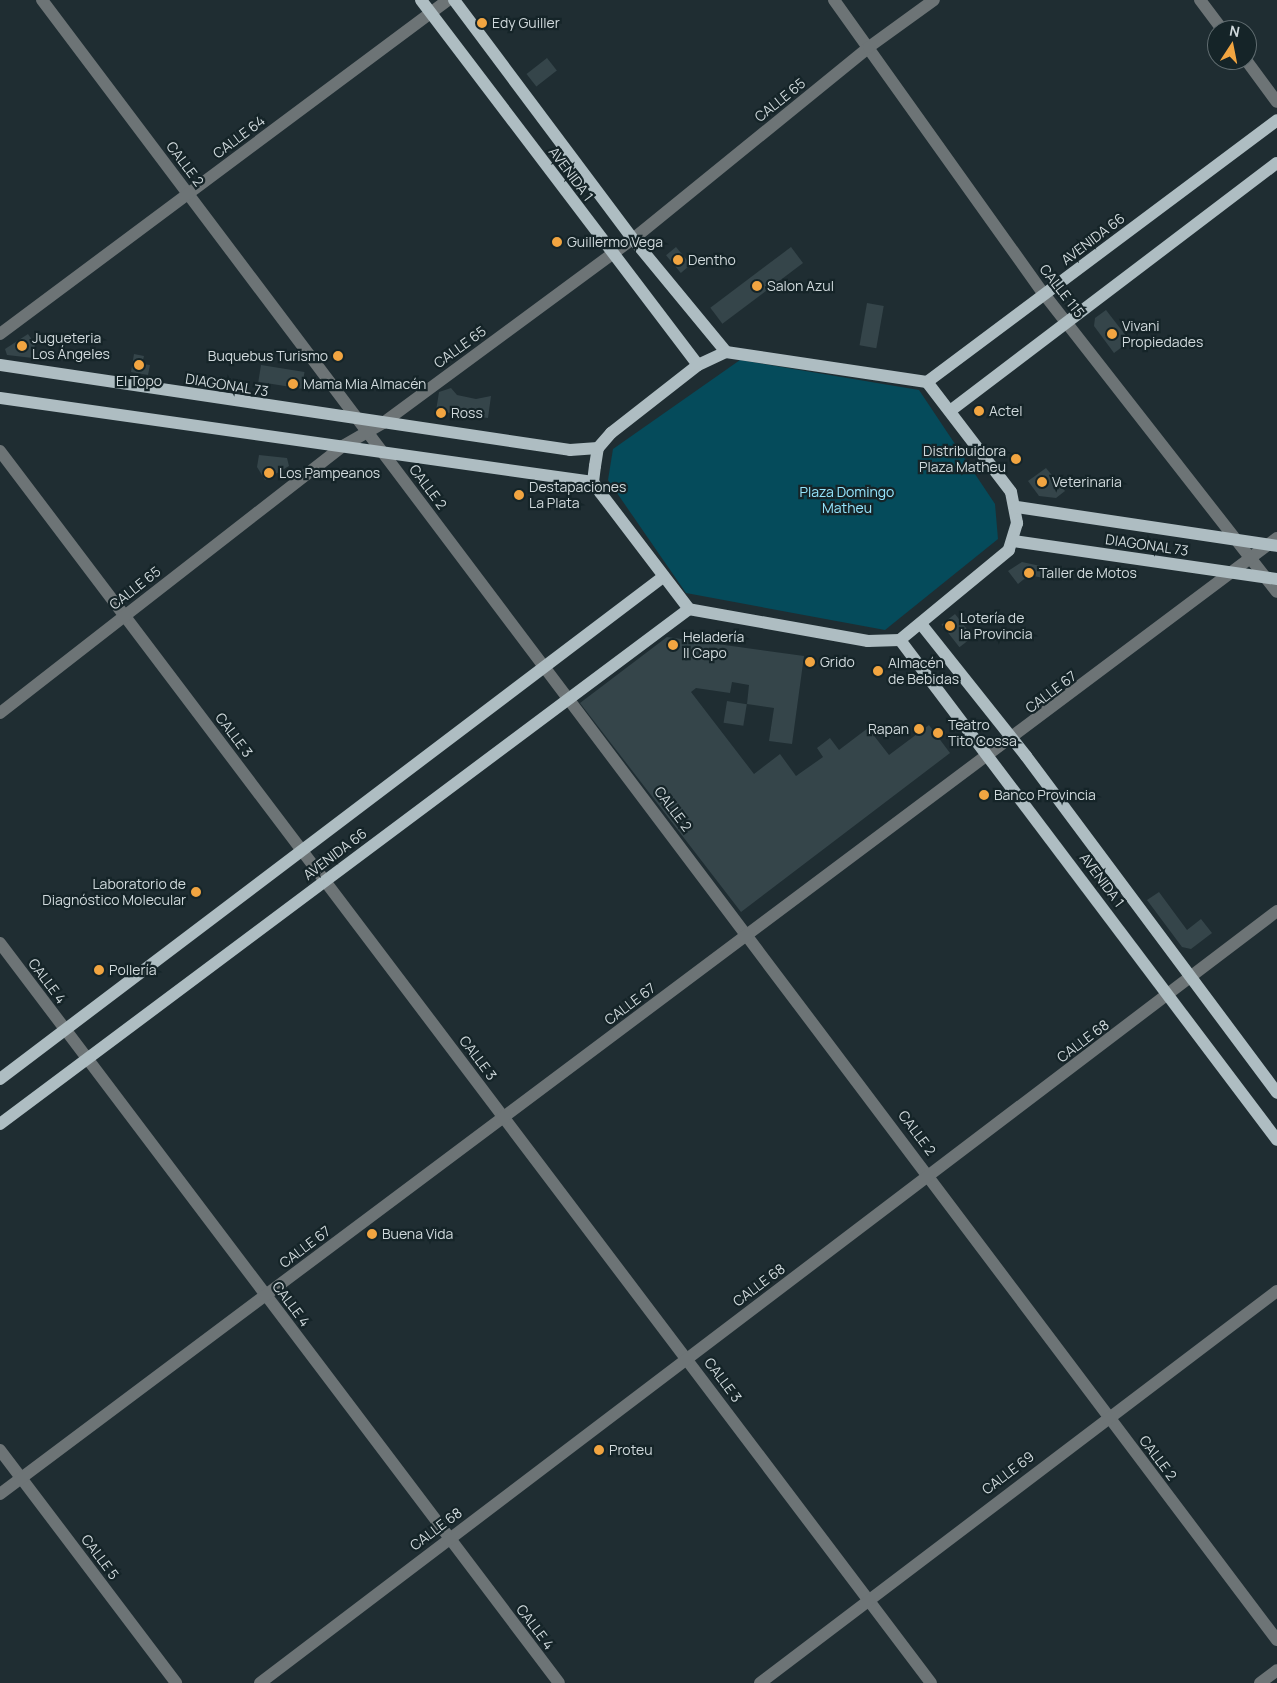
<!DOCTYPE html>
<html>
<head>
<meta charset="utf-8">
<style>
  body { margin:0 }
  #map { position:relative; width:1277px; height:1683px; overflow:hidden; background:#1f2d32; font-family:Manrope,sans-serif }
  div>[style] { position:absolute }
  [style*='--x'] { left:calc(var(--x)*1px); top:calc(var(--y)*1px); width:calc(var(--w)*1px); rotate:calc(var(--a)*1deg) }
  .green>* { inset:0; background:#054b5b }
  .building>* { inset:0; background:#35454a; transform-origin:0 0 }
  .minor>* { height:12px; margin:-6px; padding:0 6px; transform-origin:6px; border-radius:6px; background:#6d7476 }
  .major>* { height:12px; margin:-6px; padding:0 6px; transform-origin:6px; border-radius:6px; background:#aebdc2 }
  .dots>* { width:14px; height:14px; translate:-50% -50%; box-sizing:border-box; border:2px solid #152428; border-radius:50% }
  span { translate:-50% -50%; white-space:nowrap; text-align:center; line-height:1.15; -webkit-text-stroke:4.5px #152428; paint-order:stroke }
  .poi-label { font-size:14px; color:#d0d9dc }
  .left { translate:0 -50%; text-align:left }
  .right { translate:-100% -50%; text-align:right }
  .street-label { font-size:14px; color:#d0d9dc }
  .park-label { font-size:14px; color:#96e5fd }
  .north { position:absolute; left:1207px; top:20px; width:50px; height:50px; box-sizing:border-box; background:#152428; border:1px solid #606c70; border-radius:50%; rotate:11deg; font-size:14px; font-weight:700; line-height:20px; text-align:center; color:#d0d9dc }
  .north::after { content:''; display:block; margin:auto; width:18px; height:22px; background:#f2a541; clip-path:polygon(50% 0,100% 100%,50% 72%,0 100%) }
</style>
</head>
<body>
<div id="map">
  <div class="green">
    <div style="clip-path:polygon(740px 360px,919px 390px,995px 504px,998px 539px,885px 630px,686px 593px,608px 480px,613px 449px)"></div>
  </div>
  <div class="building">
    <div style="left:547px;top:58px;width:16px;height:26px;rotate:52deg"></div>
    <div style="left:676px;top:247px;width:23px;height:13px;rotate:50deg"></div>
    <div style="left:791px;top:247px;width:20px;height:101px;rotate:53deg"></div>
    <div style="left:867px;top:303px;width:17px;height:43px;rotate:10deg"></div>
    <div style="clip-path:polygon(1106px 310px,1130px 341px,1114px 353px,1094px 326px,1095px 318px)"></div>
    <div style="clip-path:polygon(28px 334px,35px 344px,33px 358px,7px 355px,5px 349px)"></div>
    <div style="clip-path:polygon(134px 354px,144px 356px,142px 364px,150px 365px,148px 375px,131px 372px)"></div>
    <div style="left:261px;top:365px;width:44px;height:17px;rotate:9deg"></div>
    <div style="clip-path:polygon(451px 388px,457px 395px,476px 399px,491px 396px,488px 418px,436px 411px,439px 392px)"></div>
    <div style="clip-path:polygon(259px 455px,287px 458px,289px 466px,265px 480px,257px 467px)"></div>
    <div style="clip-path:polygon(1046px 468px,1065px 491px,1056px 498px,1039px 496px,1028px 481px)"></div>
    <div style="clip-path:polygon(1022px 562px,1050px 568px,1048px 579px,1029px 575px,1018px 584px,1008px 571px)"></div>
    <div style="left:955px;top:614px;width:29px;height:17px;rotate:52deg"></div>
    <div style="clip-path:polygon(667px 637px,804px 656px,792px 744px,769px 741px,774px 708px,747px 704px,749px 685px,732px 682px,730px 693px,696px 688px,691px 692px,754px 774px,780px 754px,796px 776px,823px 757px,817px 748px,830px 738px,839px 750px,868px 728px,889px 755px,929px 725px,950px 753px,741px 912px,580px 703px)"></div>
    <div style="left:727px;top:701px;width:20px;height:22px;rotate:9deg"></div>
    <div style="clip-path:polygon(1159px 892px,1187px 930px,1201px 919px,1212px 933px,1191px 949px,1182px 947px,1147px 900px)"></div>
  </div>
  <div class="minor">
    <div style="--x:42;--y:0;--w:2053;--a:53.02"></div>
    <div style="--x:834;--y:0;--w:361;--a:54.5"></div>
    <div style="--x:1044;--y:294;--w:378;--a:52"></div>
    <div style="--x:1200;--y:0;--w:38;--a:53"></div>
    <div style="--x:1246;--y:60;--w:52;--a:53.6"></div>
    <div style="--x:0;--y:334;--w:559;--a:-36.71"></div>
    <div style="--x:0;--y:451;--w:1544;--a:52.92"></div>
    <div style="--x:0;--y:713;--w:435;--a:-37.9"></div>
    <div style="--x:343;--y:446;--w:46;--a:-29.9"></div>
    <div style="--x:383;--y:423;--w:310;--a:-36.4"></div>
    <div style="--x:633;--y:239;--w:304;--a:-39.1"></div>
    <div style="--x:869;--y:47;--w:80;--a:-35.9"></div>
    <div style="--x:0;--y:943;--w:927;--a:52.93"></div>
    <div style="--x:0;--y:1450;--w:292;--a:52.9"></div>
    <div style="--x:0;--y:1494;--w:1595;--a:-36.82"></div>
    <div style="--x:260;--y:1683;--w:1277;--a:-37.2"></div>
    <div style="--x:760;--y:1683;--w:649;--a:-37.17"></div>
    <div style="--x:1260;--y:1683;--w:21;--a:-37"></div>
  </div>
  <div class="major">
    <div style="--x:421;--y:0;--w:458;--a:52.8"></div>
    <div style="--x:454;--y:0;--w:299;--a:53.2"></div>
    <div style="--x:633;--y:239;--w:146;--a:50.5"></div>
    <div style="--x:726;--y:352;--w:203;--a:8.5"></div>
    <div style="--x:927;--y:382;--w:138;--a:52.6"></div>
    <div style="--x:1011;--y:492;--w:32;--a:79"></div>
    <div style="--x:1017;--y:523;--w:28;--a:107"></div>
    <div style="--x:1009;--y:550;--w:141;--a:140.5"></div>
    <div style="--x:900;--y:640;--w:32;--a:178"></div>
    <div style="--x:868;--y:641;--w:182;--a:-169.9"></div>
    <div style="--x:689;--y:609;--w:147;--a:-127.3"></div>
    <div style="--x:600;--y:492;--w:12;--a:-125"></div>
    <div style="--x:593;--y:482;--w:16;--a:-83"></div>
    <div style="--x:595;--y:466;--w:18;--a:-81"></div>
    <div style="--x:598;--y:448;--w:20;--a:-49"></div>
    <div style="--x:611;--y:433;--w:110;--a:-38"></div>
    <div style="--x:698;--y:365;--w:31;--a:-25"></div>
    <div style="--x:0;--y:365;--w:576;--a:8.48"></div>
    <div style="--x:570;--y:450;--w:28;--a:-4"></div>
    <div style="--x:927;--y:382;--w:437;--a:-36.8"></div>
    <div style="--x:0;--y:398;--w:599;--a:8.06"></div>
    <div style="--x:950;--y:411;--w:410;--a:-37.2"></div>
    <div style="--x:1017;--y:507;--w:263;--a:8.5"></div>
    <div style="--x:1013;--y:541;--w:267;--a:8.2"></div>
    <div style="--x:921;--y:624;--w:169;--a:51.5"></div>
    <div style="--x:1026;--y:756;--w:420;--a:53.3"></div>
    <div style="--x:900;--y:640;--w:626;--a:52.98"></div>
    <div style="--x:0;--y:1079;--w:832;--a:-37.13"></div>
    <div style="--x:0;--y:1124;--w:860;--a:-36.78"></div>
  </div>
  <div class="dots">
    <div style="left:482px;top:23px;background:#f2a541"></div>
    <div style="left:557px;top:242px;background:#f2a541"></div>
    <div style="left:678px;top:260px;background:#f2a541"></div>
    <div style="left:757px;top:286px;background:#f2a541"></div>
    <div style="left:1112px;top:334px;background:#f2a541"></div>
    <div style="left:22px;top:346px;background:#f2a541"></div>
    <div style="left:338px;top:356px;background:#f2a541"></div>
    <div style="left:139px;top:365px;background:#f2a541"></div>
    <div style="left:293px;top:384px;background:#f2a541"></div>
    <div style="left:979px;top:411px;background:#f2a541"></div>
    <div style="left:441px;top:413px;background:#f2a541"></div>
    <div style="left:1016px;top:459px;background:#f2a541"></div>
    <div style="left:269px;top:473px;background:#f2a541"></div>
    <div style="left:1042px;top:482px;background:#f2a541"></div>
    <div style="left:519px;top:495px;background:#f2a541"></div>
    <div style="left:1029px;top:573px;background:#f2a541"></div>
    <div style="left:950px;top:626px;background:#f2a541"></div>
    <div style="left:673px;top:645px;background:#f2a541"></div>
    <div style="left:810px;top:662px;background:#f2a541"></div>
    <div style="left:878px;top:671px;background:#f2a541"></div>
    <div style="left:919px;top:729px;background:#f2a541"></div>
    <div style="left:938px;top:733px;background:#f2a541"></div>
    <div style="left:984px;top:795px;background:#f2a541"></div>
    <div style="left:196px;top:892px;background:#f2a541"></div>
    <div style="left:99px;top:970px;background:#f2a541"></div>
    <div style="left:372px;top:1234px;background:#f2a541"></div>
    <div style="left:599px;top:1450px;background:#f2a541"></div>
  </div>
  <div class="poi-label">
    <span class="left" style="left:492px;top:23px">Edy Guiller</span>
    <span class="left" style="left:567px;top:242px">Guillermo Vega</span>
    <span class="left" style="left:688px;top:260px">Dentho</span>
    <span class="left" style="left:767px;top:286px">Salon Azul</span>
    <span class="left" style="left:1122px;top:334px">Vivani<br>Propiedades</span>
    <span class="left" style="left:32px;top:346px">Jugueteria<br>Los Ángeles</span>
    <span class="right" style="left:328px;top:356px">Buquebus Turismo</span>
    <span style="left:139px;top:381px">El Topo</span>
    <span class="left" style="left:303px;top:384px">Mama Mia Almacén</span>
    <span class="left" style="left:989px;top:411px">Actel</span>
    <span class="left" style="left:451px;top:413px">Ross</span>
    <span class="right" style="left:1006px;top:459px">Distribuidora<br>Plaza Matheu</span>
    <span class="left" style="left:279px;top:473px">Los Pampeanos</span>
    <span class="left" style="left:1052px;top:482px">Veterinaria</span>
    <span class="left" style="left:529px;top:495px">Destapaciones<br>La Plata</span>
    <span class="left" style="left:1039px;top:573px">Taller de Motos</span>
    <span class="left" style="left:960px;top:626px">Lotería de<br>la Provincia</span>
    <span class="left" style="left:683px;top:645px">Heladería<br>Il Capo</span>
    <span class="left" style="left:820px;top:662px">Grido</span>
    <span class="left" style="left:888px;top:671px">Almacén<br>de Bebidas</span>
    <span class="left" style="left:948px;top:733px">Teatro<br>Tito Cossa</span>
    <span class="right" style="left:909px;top:729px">Rapan</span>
    <span class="left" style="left:994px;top:795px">Banco Provincia</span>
    <span class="right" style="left:186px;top:892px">Laboratorio de<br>Diagnóstico Molecular</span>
    <span class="left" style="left:109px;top:970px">Pollería</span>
    <span class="left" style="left:382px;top:1234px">Buena Vida</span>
    <span class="left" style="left:609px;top:1450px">Proteu</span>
  </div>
  <div class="street-label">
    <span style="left:780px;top:100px;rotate:-39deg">CALLE 65</span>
    <span style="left:239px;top:137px;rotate:-37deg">CALLE 64</span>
    <span style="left:185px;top:164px;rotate:53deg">CALLE 2</span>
    <span style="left:571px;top:174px;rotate:53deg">AVENIDA 1</span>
    <span style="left:1093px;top:239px;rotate:-37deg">AVENIDA 66</span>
    <span style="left:1062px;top:291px;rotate:52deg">CALLE 115</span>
    <span style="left:460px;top:347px;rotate:-36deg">CALLE 65</span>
    <span style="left:227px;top:385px;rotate:9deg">DIAGONAL 73</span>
    <span style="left:428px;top:487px;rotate:53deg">CALLE 2</span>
    <span style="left:1147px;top:545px;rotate:8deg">DIAGONAL 73</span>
    <span style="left:135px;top:588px;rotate:-38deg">CALLE 65</span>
    <span style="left:1051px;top:692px;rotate:-37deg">CALLE 67</span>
    <span style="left:234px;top:735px;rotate:53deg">CALLE 3</span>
    <span style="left:673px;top:809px;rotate:53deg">CALLE 2</span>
    <span style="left:335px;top:854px;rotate:-37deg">AVENIDA 66</span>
    <span style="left:1102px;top:880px;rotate:53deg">AVENIDA 1</span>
    <span style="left:47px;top:981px;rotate:53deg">CALLE 4</span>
    <span style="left:630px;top:1004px;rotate:-37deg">CALLE 67</span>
    <span style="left:1083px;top:1041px;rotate:-37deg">CALLE 68</span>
    <span style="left:478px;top:1058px;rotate:53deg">CALLE 3</span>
    <span style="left:917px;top:1133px;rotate:53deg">CALLE 2</span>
    <span style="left:305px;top:1247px;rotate:-37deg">CALLE 67</span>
    <span style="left:759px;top:1285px;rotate:-37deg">CALLE 68</span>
    <span style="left:291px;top:1304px;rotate:53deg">CALLE 4</span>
    <span style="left:723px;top:1380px;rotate:53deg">CALLE 3</span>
    <span style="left:1158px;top:1458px;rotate:53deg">CALLE 2</span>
    <span style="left:1008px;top:1473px;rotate:-37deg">CALLE 69</span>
    <span style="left:436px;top:1529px;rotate:-37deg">CALLE 68</span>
    <span style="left:100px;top:1557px;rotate:53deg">CALLE 5</span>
    <span style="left:535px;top:1627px;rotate:53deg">CALLE 4</span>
  </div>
  <div class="park-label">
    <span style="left:847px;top:500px">Plaza Domingo<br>Matheu</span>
  </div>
  <div class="north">N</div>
</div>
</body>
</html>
